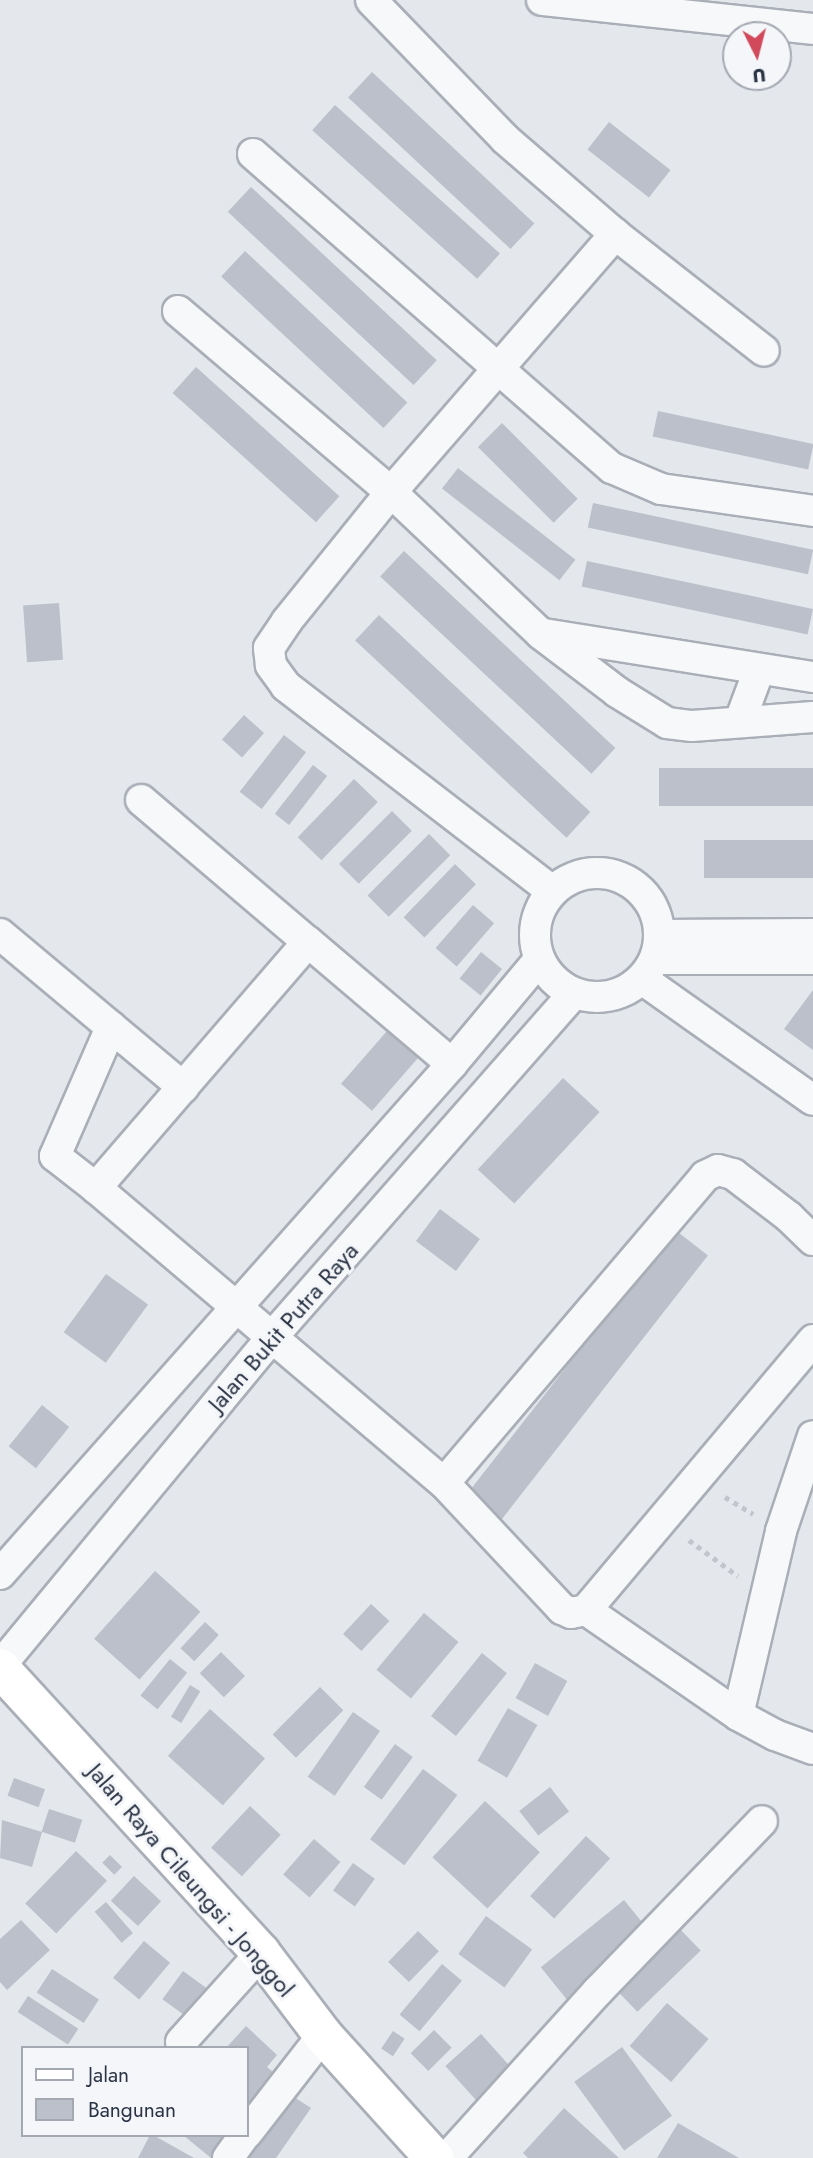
<!DOCTYPE html>
<html>
<head>
<meta charset="utf-8">
<style>
  body { margin:0 }
  #map { position:relative; width:813px; height:2158px; overflow:hidden; background:#e4e7ec; font-family:Jost,sans-serif }
  div>[style] { position:absolute }
  [style*='--x'] { left:calc(var(--x)*1px); top:calc(var(--y)*1px); width:calc(var(--w)*1px); rotate:calc(var(--a)*1deg) }
  .building>* { inset:0; background:#bbc0ca; transform-origin:0 0 }
  .path>* { height:4.5px; margin-top:-2.25px; transform-origin:0; background:repeating-linear-gradient(90deg,#c2c5cb 0 5px,transparent 0 10px) }
  .roads { filter:drop-shadow(2px 0 #a9aeb7) drop-shadow(-2px 0 #a9aeb7) drop-shadow(0 2px #a9aeb7) drop-shadow(0 -2px #a9aeb7) }
  .minor>* { height:30px; margin:-15px; padding:0 15px; transform-origin:15px; border-radius:15px; background:#f7f8fa }
  .minor>.ring { margin:-15px; padding:0; box-sizing:content-box; background:none; border:30px solid #f7f8fa; border-radius:50% }
  .primary>* { height:38px; margin:-19px; padding:0 19px; transform-origin:19px; border-radius:19px; background:#fff }
  span { translate:-50% -50%; white-space:nowrap; text-align:center; line-height:1.15; -webkit-text-stroke:6px #f4f6f9; paint-order:stroke }
  .street-label { font-size:24px; color:#2b3445 }
  .legend { position:absolute; left:21px; top:2046px; width:228px; height:91px; box-sizing:border-box; background:#f4f6f9; border:2px solid #a4a8b1; margin:0; padding:9px 12px; list-style:none; font-size:21px; color:#2b3445 }
  .legend li { display:flex; align-items:center; gap:14px; height:35px }
  .legend b { width:35px; border:2px solid #a4a8b1 }
  .north { position:absolute; left:722px; top:21px; width:70px; height:70px; box-sizing:border-box; background:#f4f6f9; border:2px solid #a4a8b1; border-radius:50%; rotate:174deg; font-size:19px; font-weight:700; line-height:28px; text-align:center; color:#2b3445 }
  .north::after { content:''; display:block; margin:auto; width:24px; height:32px; background:#d1495b; clip-path:polygon(50% 0,100% 100%,50% 72%,0 100%) }
</style>
</head>
<body>
<div id="map">
  <div class="building">
    <div style="left:372px;top:72px;width:222px;height:35px;rotate:43deg"></div>
    <div style="left:335px;top:105px;width:222px;height:34px;rotate:42deg"></div>
    <div style="left:609px;top:122px;width:78px;height:35px;rotate:38deg"></div>
    <div style="left:251px;top:187px;width:254px;height:34px;rotate:43deg"></div>
    <div style="left:245px;top:251px;width:222px;height:35px;rotate:43deg"></div>
    <div style="left:196px;top:367px;width:193px;height:35px;rotate:42deg"></div>
    <div style="left:658px;top:411px;width:159px;height:26px;rotate:12deg"></div>
    <div style="left:502px;top:423px;width:107px;height:34px;rotate:45deg"></div>
    <div style="left:458px;top:468px;width:149px;height:26px;rotate:38deg"></div>
    <div style="left:593px;top:503px;width:225px;height:25px;rotate:12deg"></div>
    <div style="left:404px;top:551px;width:289px;height:35px;rotate:43deg"></div>
    <div style="left:587px;top:561px;width:231px;height:26px;rotate:12deg"></div>
    <div style="left:59px;top:603px;width:57px;height:36px;rotate:86deg"></div>
    <div style="left:379px;top:615px;width:289px;height:35px;rotate:43deg"></div>
    <div style="left:244px;top:715px;width:27px;height:33px;rotate:42deg"></div>
    <div style="left:284px;top:735px;width:28px;height:72px;rotate:38deg"></div>
    <div style="left:313px;top:765px;width:18px;height:62px;rotate:38deg"></div>
    <div style="left:813px;top:768px;width:38px;height:154px;rotate:90deg"></div>
    <div style="left:354px;top:779px;width:33px;height:81px;rotate:44deg"></div>
    <div style="left:392px;top:811px;width:28px;height:75px;rotate:45deg"></div>
    <div style="left:429px;top:834px;width:30px;height:87px;rotate:45deg"></div>
    <div style="left:813px;top:840px;width:38px;height:109px;rotate:90deg"></div>
    <div style="left:455px;top:864px;width:29px;height:74px;rotate:44deg"></div>
    <div style="left:473px;top:905px;width:28px;height:57px;rotate:41deg"></div>
    <div style="left:481px;top:952px;width:27px;height:34px;rotate:39deg"></div>
    <div style="clip-path:polygon(813px 990px,813px 1050px,784px 1029px)"></div>
    <div style="left:387px;top:1031px;width:41px;height:70px;rotate:41deg"></div>
    <div style="left:563px;top:1078px;width:50px;height:125px;rotate:43deg"></div>
    <div style="left:440px;top:1209px;width:50px;height:40px;rotate:37deg"></div>
    <div style="left:674px;top:1229px;width:43px;height:340px;rotate:38deg"></div>
    <div style="left:106px;top:1274px;width:52px;height:72px;rotate:36deg"></div>
    <div style="left:42px;top:1405px;width:35px;height:53px;rotate:39deg"></div>
    <div style="left:155px;top:1571px;width:61px;height:91px;rotate:42deg"></div>
    <div style="left:371px;top:1604px;width:25px;height:41px;rotate:43deg"></div>
    <div style="left:424px;top:1613px;width:45px;height:74px;rotate:40deg"></div>
    <div style="left:205px;top:1622px;width:19px;height:36px;rotate:43deg"></div>
    <div style="left:221px;top:1652px;width:34px;height:30px;rotate:45deg"></div>
    <div style="left:482px;top:1653px;width:32px;height:81px;rotate:39deg"></div>
    <div style="left:170px;top:1659px;width:22px;height:47px;rotate:39deg"></div>
    <div style="left:535px;top:1663px;width:37px;height:40px;rotate:29deg"></div>
    <div style="left:190px;top:1685px;width:12px;height:37px;rotate:31deg"></div>
    <div style="left:320px;top:1687px;width:33px;height:67px;rotate:45deg"></div>
    <div style="left:508px;top:1708px;width:34px;height:61px;rotate:30deg"></div>
    <div style="left:210px;top:1709px;width:74px;height:63px;rotate:42deg"></div>
    <div style="left:353px;top:1712px;width:33px;height:79px;rotate:35deg"></div>
    <div style="left:395px;top:1744px;width:22px;height:53px;rotate:36deg"></div>
    <div style="left:423px;top:1769px;width:43px;height:88px;rotate:37deg"></div>
    <div style="left:14px;top:1778px;width:33px;height:19px;rotate:20deg"></div>
    <div style="left:550px;top:1787px;width:31px;height:39px;rotate:52deg"></div>
    <div style="left:485px;top:1801px;width:75px;height:77px;rotate:43deg"></div>
    <div style="left:250px;top:1806px;width:42px;height:57px;rotate:43deg"></div>
    <div style="left:49px;top:1809px;width:35px;height:24px;rotate:18deg"></div>
    <div style="clip-path:polygon(2px 1820px,42px 1832px,32px 1867px,0 1858px)"></div>
    <div style="left:586px;top:1836px;width:33px;height:82px;rotate:43deg"></div>
    <div style="left:314px;top:1839px;width:35px;height:47px;rotate:41deg"></div>
    <div style="left:76px;top:1851px;width:43px;height:73px;rotate:44deg"></div>
    <div style="left:110px;top:1855px;width:17px;height:11px;rotate:45deg"></div>
    <div style="left:353px;top:1863px;width:27px;height:34px;rotate:36deg"></div>
    <div style="left:134px;top:1876px;width:37px;height:34px;rotate:43deg"></div>
    <div style="left:624px;top:1900px;width:41px;height:107px;rotate:51deg"></div>
    <div style="left:106px;top:1902px;width:41px;height:15px;rotate:49deg"></div>
    <div style="left:486px;top:1916px;width:57px;height:47px;rotate:36deg"></div>
    <div style="clip-path:polygon(21px 1920px,50px 1950px,7px 1990px,0 1982px,0 1939px)"></div>
    <div style="left:675px;top:1924px;width:37px;height:88px;rotate:46deg"></div>
    <div style="left:418px;top:1931px;width:29px;height:43px;rotate:44deg"></div>
    <div style="left:144px;top:1941px;width:34px;height:48px;rotate:40deg"></div>
    <div style="left:442px;top:1964px;width:26px;height:66px;rotate:40deg"></div>
    <div style="left:52px;top:1969px;width:56px;height:28px;rotate:33deg"></div>
    <div style="left:183px;top:1971px;width:37px;height:35px;rotate:36deg"></div>
    <div style="left:28px;top:1996px;width:60px;height:19px;rotate:33deg"></div>
    <div style="left:667px;top:2003px;width:55px;height:57px;rotate:41deg"></div>
    <div style="clip-path:polygon(246px 2026px,277px 2055px,267px 2067px,283px 2080px,247px 2124px,247px 2048px,226px 2048px)"></div>
    <div style="left:434px;top:2030px;width:25px;height:33px;rotate:45deg"></div>
    <div style="left:393px;top:2031px;width:14px;height:21px;rotate:34deg"></div>
    <div style="left:481px;top:2034px;width:47px;height:48px;rotate:48deg"></div>
    <div style="left:622px;top:2047px;width:85px;height:59px;rotate:54deg"></div>
    <div style="clip-path:polygon(288px 2093px,311px 2108px,276px 2158px,244px 2158px)"></div>
    <div style="clip-path:polygon(564px 2108px,619px 2158px,528px 2158px,523px 2153px)"></div>
    <div style="clip-path:polygon(678px 2123px,739px 2158px,657px 2158px)"></div>
    <div style="clip-path:polygon(150px 2135px,153px 2135px,194px 2158px,138px 2158px)"></div>
    <div style="clip-path:polygon(183px 2135px,232px 2135px,219px 2158px,211px 2158px)"></div>
  </div>
  <div class="path">
    <div style="--x:725;--y:1497;--w:33;--a:31"></div>
    <div style="--x:689;--y:1540;--w:61;--a:36.3"></div>
  </div>
  <div class="roads">
    <div class="minor">
      <div style="--x:371;--y:0;--w:193;--a:46"></div>
      <div style="--x:505;--y:139;--w:145;--a:40.8"></div>
      <div style="--x:615;--y:234;--w:189;--a:38.1"></div>
      <div style="--x:542;--y:0;--w:273;--a:6.1"></div>
      <div style="--x:253;--y:154;--w:477;--a:41.2"></div>
      <div style="--x:612;--y:468;--w:53;--a:23.2"></div>
      <div style="--x:661;--y:489;--w:154;--a:8.2"></div>
      <div style="--x:178;--y:311;--w:280;--a:40.4"></div>
      <div style="--x:391;--y:492;--w:207;--a:43.4"></div>
      <div style="--x:541;--y:634;--w:96;--a:37.3"></div>
      <div style="--x:617;--y:692;--w:59;--a:31.8"></div>
      <div style="--x:667;--y:723;--w:25;--a:7"></div>
      <div style="--x:692;--y:726;--w:121;--a:-4.3"></div>
      <div style="--x:544;--y:634;--w:272;--a:9.1"></div>
      <div style="--x:740;--y:721;--w:54;--a:-69.6"></div>
      <div style="--x:141;--y:800;--w:219;--a:40.4"></div>
      <div class="ring" style="left:535px;top:873px;width:94px;height:94px"></div>
      <div style="--x:552;--y:891;--w:336;--a:-142.4"></div>
      <div style="--x:286;--y:686;--w:26;--a:-126"></div>
      <div style="--x:271;--y:665;--w:17;--a:-97"></div>
      <div style="--x:269;--y:648;--w:32;--a:-56"></div>
      <div style="--x:287;--y:621;--w:166;--a:-51.1"></div>
      <div style="--x:391;--y:492;--w:342;--a:-49"></div>
      <div style="--x:0;--y:934;--w:239;--a:39.9"></div>
      <div style="--x:660;--y:935;--w:153;--a:-0.4"></div>
      <div style="--x:655;--y:959;--w:158;--a:0"></div>
      <div style="--x:642;--y:979;--w:209;--a:35.3"></div>
      <div style="--x:452;--y:1064;--w:189;--a:-139.7"></div>
      <div style="--x:308;--y:942;--w:325;--a:130.8"></div>
      <div style="--x:96;--y:1188;--w:456;--a:40.3"></div>
      <div style="--x:444;--y:1483;--w:403;--a:-49.6"></div>
      <div style="--x:705;--y:1176;--w:14;--a:-25"></div>
      <div style="--x:718;--y:1170;--w:16;--a:15"></div>
      <div style="--x:733;--y:1174;--w:71;--a:37.5"></div>
      <div style="--x:789;--y:1217;--w:33;--a:44"></div>
      <div style="--x:96;--y:1188;--w:52;--a:-142"></div>
      <div style="--x:55;--y:1156;--w:141;--a:-66.5"></div>
      <div style="--x:444;--y:1483;--w:173;--a:46.9"></div>
      <div style="--x:562;--y:1609;--w:10;--a:24"></div>
      <div style="--x:571;--y:1613;--w:15;--a:-11"></div>
      <div style="--x:586;--y:1610;--w:353;--a:-49.9"></div>
      <div style="--x:0;--y:1574;--w:681;--a:-48.45"></div>
      <div style="--x:452;--y:1064;--w:136;--a:-50.1"></div>
      <div style="--x:586;--y:1610;--w:185;--a:34.6"></div>
      <div style="--x:738;--y:1715;--w:42;--a:28.4"></div>
      <div style="--x:775;--y:1735;--w:40;--a:20.2"></div>
      <div style="--x:0;--y:1666;--w:427;--a:-50.4"></div>
      <div style="--x:272;--y:1337;--w:456;--a:-48.7"></div>
      <div style="--x:738;--y:1715;--w:189;--a:-76.8"></div>
      <div style="--x:781;--y:1531;--w:100;--a:-71.4"></div>
      <div style="--x:181;--y:2042;--w:120;--a:-48"></div>
      <div style="--x:247;--y:2133;--w:124;--a:-52.2"></div>
      <div style="--x:228;--y:2158;--w:29;--a:-54"></div>
      <div style="--x:447;--y:2158;--w:225;--a:-47.9"></div>
      <div style="--x:598;--y:1991;--w:236;--a:-46"></div>
    </div>
    <div class="primary">
      <div style="--x:0;--y:1668;--w:386;--a:47.5"></div>
      <div style="--x:261;--y:1953;--w:103;--a:52.9"></div>
      <div style="--x:323;--y:2035;--w:166;--a:47.9"></div>
    </div>
  </div>
  <div class="street-label">
    <span style="left:283px;top:1327px;rotate:-49deg">Jalan Bukit Putra Raya</span>
    <span style="left:191px;top:1880px;rotate:49deg">Jalan Raya Cileungsi - Jonggol</span>
  </div>
  <ul class="legend">
  <li><b style="height:9px;background:#fff"></b>Jalan</li>
  <li><b style="height:19px;background:#bbc0ca"></b>Bangunan</li>
  </ul>
  <div class="north">U</div>
</div>
</body>
</html>
